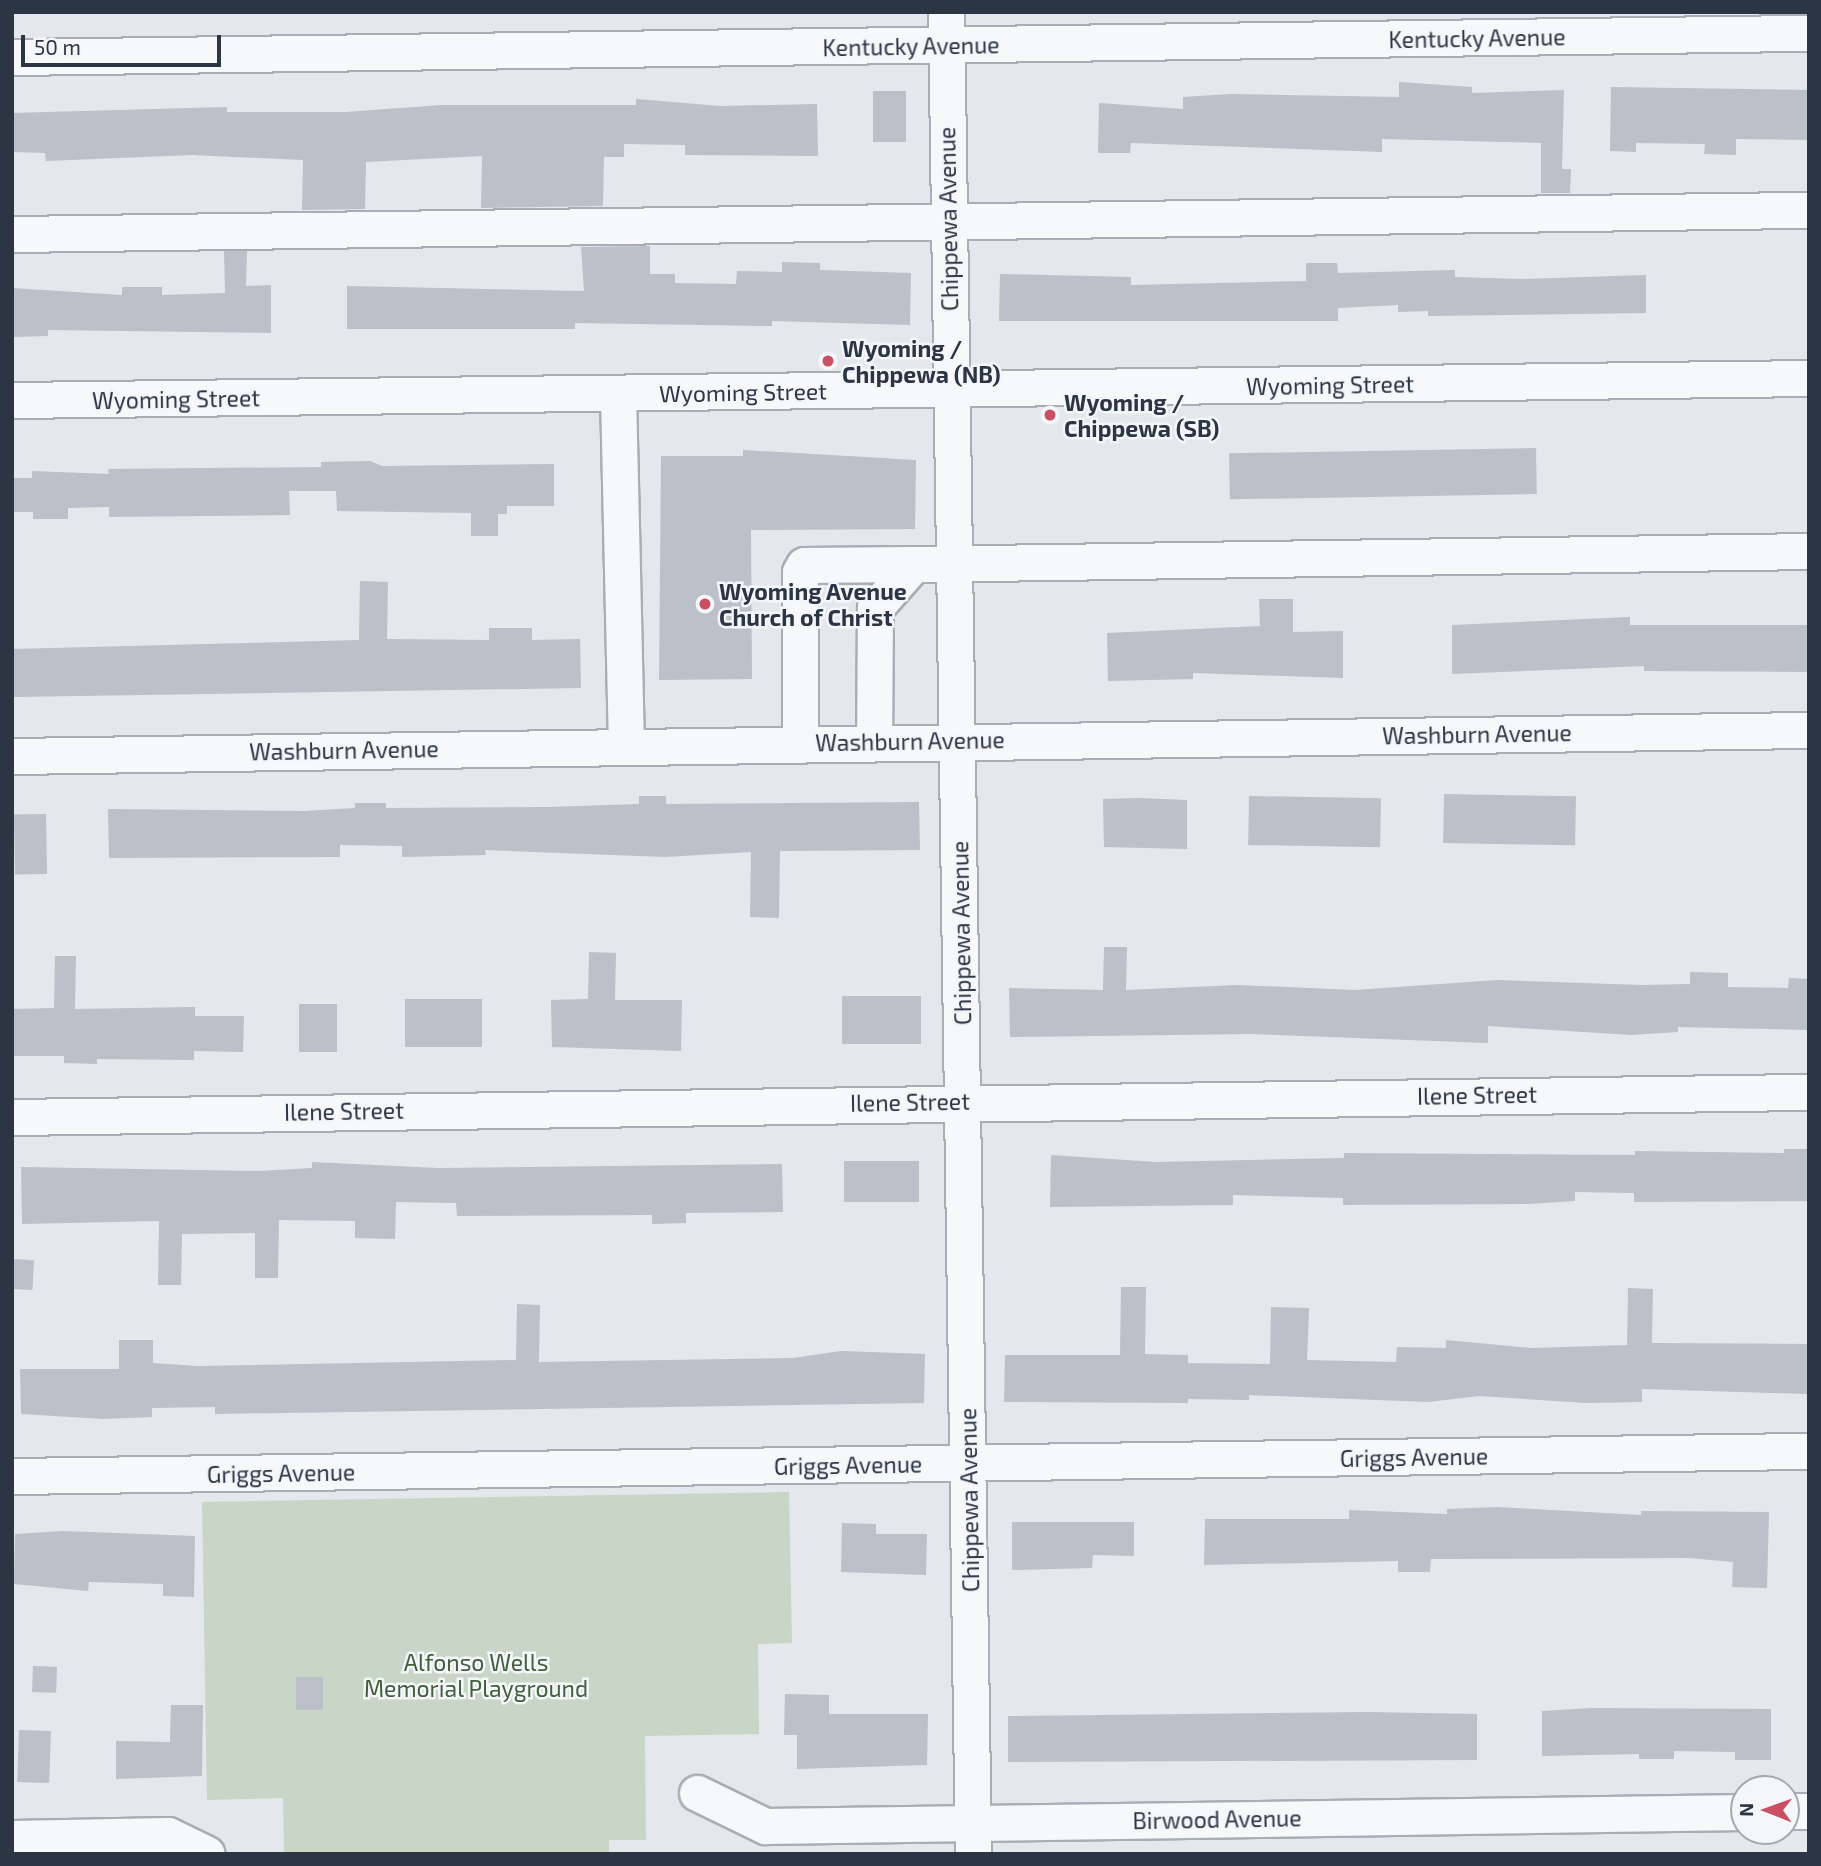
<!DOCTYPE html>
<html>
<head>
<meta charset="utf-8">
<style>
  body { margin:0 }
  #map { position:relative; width:1821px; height:1866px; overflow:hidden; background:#e4e7eb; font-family:"Exo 2",sans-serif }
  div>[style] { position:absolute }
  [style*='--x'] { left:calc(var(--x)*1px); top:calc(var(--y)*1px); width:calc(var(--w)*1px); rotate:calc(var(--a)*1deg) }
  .green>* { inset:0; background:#c9d5c6 }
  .building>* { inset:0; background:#bbc0c9; transform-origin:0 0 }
  .roads { filter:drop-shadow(2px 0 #a9aeb6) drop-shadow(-2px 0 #a9aeb6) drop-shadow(0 2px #a9aeb6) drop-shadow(0 -2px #a9aeb6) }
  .minor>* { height:35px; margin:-17.5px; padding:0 17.5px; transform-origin:17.5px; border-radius:17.5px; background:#f7f8fa }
  .dots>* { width:19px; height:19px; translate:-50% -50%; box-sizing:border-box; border:4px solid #f4f6f9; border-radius:50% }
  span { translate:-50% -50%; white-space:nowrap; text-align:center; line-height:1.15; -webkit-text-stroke:5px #f4f6f9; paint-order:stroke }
  .street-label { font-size:23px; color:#2c3544 }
  .poi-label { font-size:23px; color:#2c3544; font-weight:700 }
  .left { translate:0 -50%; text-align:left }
  .park-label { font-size:23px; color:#415f3a }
  .frame { position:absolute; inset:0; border:14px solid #2c3544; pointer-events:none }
  .north { position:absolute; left:1730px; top:1775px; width:70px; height:70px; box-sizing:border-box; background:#f4f6f9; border:2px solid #a4a9b1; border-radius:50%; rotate:271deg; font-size:19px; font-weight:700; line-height:28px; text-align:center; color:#2c3544 }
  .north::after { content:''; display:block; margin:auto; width:24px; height:32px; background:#cb4f62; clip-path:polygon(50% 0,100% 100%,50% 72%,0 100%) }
  .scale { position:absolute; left:21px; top:35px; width:200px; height:32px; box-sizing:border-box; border:4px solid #2c3544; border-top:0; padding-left:9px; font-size:21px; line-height:24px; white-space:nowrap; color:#2c3544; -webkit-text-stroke:5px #f4f6f9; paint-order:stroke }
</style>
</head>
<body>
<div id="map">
  <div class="green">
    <div style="clip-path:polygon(789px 1492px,792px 1643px,758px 1644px,759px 1734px,645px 1736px,646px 1840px,609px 1840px,609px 1854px,284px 1854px,283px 1798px,207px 1800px,202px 1502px)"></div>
  </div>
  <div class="building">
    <div style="clip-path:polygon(1399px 82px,1472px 87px,1472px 93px,1564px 90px,1562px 169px,1571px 169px,1570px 193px,1541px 193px,1541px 143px,1382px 139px,1382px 152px,1131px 143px,1130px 153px,1098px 153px,1099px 103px,1183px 109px,1183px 97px,1230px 94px,1399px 97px)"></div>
    <div style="clip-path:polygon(1611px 87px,1809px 90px,1809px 140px,1736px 139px,1736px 155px,1704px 154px,1705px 144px,1636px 143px,1636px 152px,1610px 151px)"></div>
    <div style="left:873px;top:91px;width:33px;height:51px"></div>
    <div style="clip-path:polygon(636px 99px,720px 106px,817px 104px,818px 156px,685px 155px,685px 145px,624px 144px,624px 157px,604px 157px,603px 206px,481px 208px,482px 156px,366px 162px,365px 209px,302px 210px,303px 160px,192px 155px,46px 161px,45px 153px,12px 152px,12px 113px,227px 107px,227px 112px,345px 112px,442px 105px,636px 105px)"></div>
    <div style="clip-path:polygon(650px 246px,650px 274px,675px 274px,675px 283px,736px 284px,737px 271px,782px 272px,782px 262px,820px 263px,820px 270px,911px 273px,910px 325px,772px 321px,772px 326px,575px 323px,575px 329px,347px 329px,347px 286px,584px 291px,581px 247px)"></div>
    <div style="clip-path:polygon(224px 251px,247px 251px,246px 286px,271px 285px,271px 333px,48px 330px,48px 336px,12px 337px,12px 288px,122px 295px,122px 287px,162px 287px,162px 295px,225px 293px)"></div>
    <div style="clip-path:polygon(1306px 263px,1337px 263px,1338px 273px,1455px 270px,1455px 277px,1521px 279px,1646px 275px,1646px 313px,1428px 316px,1428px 311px,1398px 312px,1398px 305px,1338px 308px,1338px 321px,999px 321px,1000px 274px,1131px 277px,1131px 285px,1306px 281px)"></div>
    <div style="left:1536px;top:448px;width:46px;height:307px;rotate:89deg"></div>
    <div style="clip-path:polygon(743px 450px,916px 460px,915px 529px,751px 530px,752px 679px,659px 680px,661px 456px,743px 456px)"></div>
    <div style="clip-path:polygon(370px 461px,382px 466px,554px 464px,554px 506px,507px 506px,507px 514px,498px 514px,498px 536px,471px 536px,471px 513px,337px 511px,336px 491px,289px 491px,290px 515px,109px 517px,109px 507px,68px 508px,68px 519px,33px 519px,33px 512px,12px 512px,12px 478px,32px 478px,32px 471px,109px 474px,108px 469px,321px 467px,321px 462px)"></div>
    <div style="clip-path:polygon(360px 581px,388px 582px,387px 639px,489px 640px,489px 628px,532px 628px,532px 640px,580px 639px,581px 688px,12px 697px,12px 649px,359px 640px)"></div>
    <div style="clip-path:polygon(1259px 599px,1293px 599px,1293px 632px,1343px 631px,1343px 678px,1193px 673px,1193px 679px,1108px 681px,1107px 633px,1260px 626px)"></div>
    <div style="clip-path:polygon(1630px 617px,1630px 625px,1809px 625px,1809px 672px,1644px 671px,1644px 666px,1452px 674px,1452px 625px)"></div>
    <div style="left:1444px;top:794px;width:132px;height:49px;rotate:1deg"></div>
    <div style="clip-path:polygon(639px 796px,666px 796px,666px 804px,919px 802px,920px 850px,780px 851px,779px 918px,750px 917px,751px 852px,665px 857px,485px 850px,486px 855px,402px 857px,402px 846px,340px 845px,340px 857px,109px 858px,108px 809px,304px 811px,355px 808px,355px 803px,386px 803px,386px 808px,548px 807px,639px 804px)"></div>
    <div style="left:1249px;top:796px;width:132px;height:49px;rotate:1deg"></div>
    <div style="clip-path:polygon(1138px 798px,1187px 800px,1187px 849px,1104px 847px,1103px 799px)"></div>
    <div style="left:46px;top:814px;width:60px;height:32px;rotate:89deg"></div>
    <div style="clip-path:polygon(1104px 947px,1127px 947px,1126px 990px,1238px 985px,1355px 990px,1497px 980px,1641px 985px,1690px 984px,1690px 972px,1728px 973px,1728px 987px,1788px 988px,1789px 978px,1809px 979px,1809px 1030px,1678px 1027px,1678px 1032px,1631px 1035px,1488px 1026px,1488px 1043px,1251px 1034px,1010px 1037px,1009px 988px,1103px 990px)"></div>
    <div style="clip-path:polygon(589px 952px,616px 953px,615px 1000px,682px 1000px,681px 1051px,552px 1047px,551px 1000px,588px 999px)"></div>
    <div style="clip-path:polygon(55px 956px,76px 956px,75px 1009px,195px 1007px,195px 1016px,244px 1016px,243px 1052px,194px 1051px,194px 1060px,97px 1059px,97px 1064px,64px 1063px,64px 1056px,12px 1056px,12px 1009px,54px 1008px)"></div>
    <div style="left:921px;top:996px;width:48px;height:79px;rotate:90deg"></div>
    <div style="left:482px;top:999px;width:48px;height:77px;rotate:90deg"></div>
    <div style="left:299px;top:1004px;width:38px;height:48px"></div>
    <div style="clip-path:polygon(1784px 1149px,1809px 1149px,1809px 1201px,1634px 1202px,1634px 1193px,1575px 1192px,1575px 1201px,1528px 1204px,1343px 1205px,1343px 1198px,1233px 1195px,1233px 1205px,1050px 1207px,1051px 1155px,1156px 1162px,1344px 1158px,1344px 1153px,1635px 1155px,1635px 1151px,1784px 1153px)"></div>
    <div style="left:844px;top:1161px;width:75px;height:41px"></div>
    <div style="clip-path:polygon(312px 1162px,438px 1168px,782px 1164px,783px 1212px,686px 1213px,686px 1223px,652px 1224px,652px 1215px,457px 1216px,456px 1203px,396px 1202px,395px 1239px,355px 1238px,355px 1221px,279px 1220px,278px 1278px,255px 1278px,255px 1233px,182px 1234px,181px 1285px,158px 1285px,159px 1221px,22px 1224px,21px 1167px,259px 1171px,312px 1168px)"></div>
    <div style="left:12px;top:1259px;width:22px;height:30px;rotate:3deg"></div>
    <div style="clip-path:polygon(1121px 1287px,1146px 1287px,1145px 1354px,1188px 1355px,1188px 1363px,1270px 1364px,1271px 1307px,1309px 1308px,1307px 1360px,1396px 1362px,1397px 1347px,1446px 1348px,1446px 1340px,1532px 1348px,1627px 1345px,1628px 1288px,1653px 1289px,1652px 1343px,1809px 1344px,1809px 1394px,1642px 1389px,1642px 1402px,1587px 1403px,1479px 1396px,1428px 1402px,1249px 1395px,1249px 1400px,1188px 1399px,1188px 1403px,1004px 1402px,1005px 1355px,1120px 1355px)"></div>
    <div style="clip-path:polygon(517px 1304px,540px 1305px,539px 1362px,793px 1358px,841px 1351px,925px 1354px,924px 1403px,215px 1414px,215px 1407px,152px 1408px,152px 1417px,103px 1419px,21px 1414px,20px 1369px,119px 1369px,119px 1340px,153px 1340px,153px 1363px,197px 1366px,516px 1360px)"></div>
    <div style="clip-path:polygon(1497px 1507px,1641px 1515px,1641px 1511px,1769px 1512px,1767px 1588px,1732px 1587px,1733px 1562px,1689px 1558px,1431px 1559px,1430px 1572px,1398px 1572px,1398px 1561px,1204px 1565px,1205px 1519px,1349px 1519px,1349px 1510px,1447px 1514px,1447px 1509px)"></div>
    <div style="clip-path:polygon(1012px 1522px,1134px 1522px,1134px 1556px,1093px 1555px,1092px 1568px,1012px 1570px)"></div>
    <div style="clip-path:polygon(842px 1523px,876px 1524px,876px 1534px,927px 1534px,926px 1575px,841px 1572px)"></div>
    <div style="clip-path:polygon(63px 1531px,195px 1536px,194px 1597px,163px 1596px,163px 1584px,89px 1582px,88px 1591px,14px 1584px,15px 1534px)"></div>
    <div style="left:33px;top:1666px;width:24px;height:26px;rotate:2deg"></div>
    <div style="left:296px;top:1677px;width:27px;height:33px"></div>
    <div style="clip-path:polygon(785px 1694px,829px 1695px,829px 1714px,928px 1714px,927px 1765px,797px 1769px,797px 1735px,784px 1735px)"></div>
    <div style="clip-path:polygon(171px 1705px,203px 1705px,202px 1776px,116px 1779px,116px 1741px,170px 1742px)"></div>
    <div style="clip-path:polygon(1591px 1708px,1771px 1709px,1771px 1760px,1735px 1760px,1735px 1752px,1674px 1751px,1674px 1759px,1639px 1759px,1639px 1754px,1542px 1756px,1542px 1711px)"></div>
    <div style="clip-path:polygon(1368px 1712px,1477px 1714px,1477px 1760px,1008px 1762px,1008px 1716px)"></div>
    <div style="left:19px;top:1730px;width:32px;height:52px;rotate:2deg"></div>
  </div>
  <div class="roads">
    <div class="minor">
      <div style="--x:946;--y:12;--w:1842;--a:89.16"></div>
      <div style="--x:12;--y:57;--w:1797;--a:-0.77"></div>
      <div style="--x:12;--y:234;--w:1797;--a:-0.77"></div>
      <div style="--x:618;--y:394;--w:351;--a:88.7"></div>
      <div style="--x:12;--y:400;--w:1797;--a:-0.7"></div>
      <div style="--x:914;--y:564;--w:895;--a:-0.83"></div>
      <div style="--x:800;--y:742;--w:170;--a:-90"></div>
      <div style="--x:800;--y:572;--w:8;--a:-60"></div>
      <div style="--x:804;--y:565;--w:110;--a:-0.5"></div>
      <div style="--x:914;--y:564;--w:59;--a:131.6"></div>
      <div style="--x:875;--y:608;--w:133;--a:90.4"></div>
      <div style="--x:12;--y:756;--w:1797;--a:-0.83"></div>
      <div style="--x:12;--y:1117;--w:1797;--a:-0.8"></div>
      <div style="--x:12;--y:1476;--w:1797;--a:-0.8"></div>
      <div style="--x:697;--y:1793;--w:76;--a:25.9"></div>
      <div style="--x:765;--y:1826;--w:979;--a:-0.82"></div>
      <div style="--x:1786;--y:1811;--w:23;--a:0"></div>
      <div style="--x:12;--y:1838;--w:156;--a:-1.1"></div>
      <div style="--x:168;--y:1835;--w:43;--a:26"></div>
    </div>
  </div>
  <div class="dots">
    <div style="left:828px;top:361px;background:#cb4f62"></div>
    <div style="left:1050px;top:415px;background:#cb4f62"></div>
    <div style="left:705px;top:604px;background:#cb4f62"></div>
  </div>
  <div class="street-label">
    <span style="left:1477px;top:38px;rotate:-1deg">Kentucky Avenue</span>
    <span style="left:911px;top:46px;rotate:-1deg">Kentucky Avenue</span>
    <span style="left:948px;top:219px;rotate:-91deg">Chippewa Avenue</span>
    <span style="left:1330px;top:385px;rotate:-1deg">Wyoming Street</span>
    <span style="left:743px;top:392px;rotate:-1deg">Wyoming Street</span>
    <span style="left:176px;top:399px;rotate:-1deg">Wyoming Street</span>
    <span style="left:1477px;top:734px;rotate:-1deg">Washburn Avenue</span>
    <span style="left:910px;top:741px;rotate:-1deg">Washburn Avenue</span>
    <span style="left:344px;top:750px;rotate:-1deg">Washburn Avenue</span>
    <span style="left:961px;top:933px;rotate:-91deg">Chippewa Avenue</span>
    <span style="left:1477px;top:1095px;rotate:-1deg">Ilene Street</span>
    <span style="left:910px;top:1102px;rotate:-1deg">Ilene Street</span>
    <span style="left:344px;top:1111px;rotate:-1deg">Ilene Street</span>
    <span style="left:1414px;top:1457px;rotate:-1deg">Griggs Avenue</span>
    <span style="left:848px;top:1465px;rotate:-1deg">Griggs Avenue</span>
    <span style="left:281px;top:1473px;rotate:-1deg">Griggs Avenue</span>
    <span style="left:969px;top:1500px;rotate:-91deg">Chippewa Avenue</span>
    <span style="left:1217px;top:1819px;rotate:-1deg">Birwood Avenue</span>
  </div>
  <div class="poi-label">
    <span class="left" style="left:842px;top:361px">Wyoming /<br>Chippewa (NB)</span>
    <span class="left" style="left:1064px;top:415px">Wyoming /<br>Chippewa (SB)</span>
    <span class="left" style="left:719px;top:604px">Wyoming Avenue<br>Church of Christ</span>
  </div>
  <div class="park-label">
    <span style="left:476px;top:1675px">Alfonso Wells<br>Memorial Playground</span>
  </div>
  <div class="frame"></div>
  <div class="north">N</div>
  <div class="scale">50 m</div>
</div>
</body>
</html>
